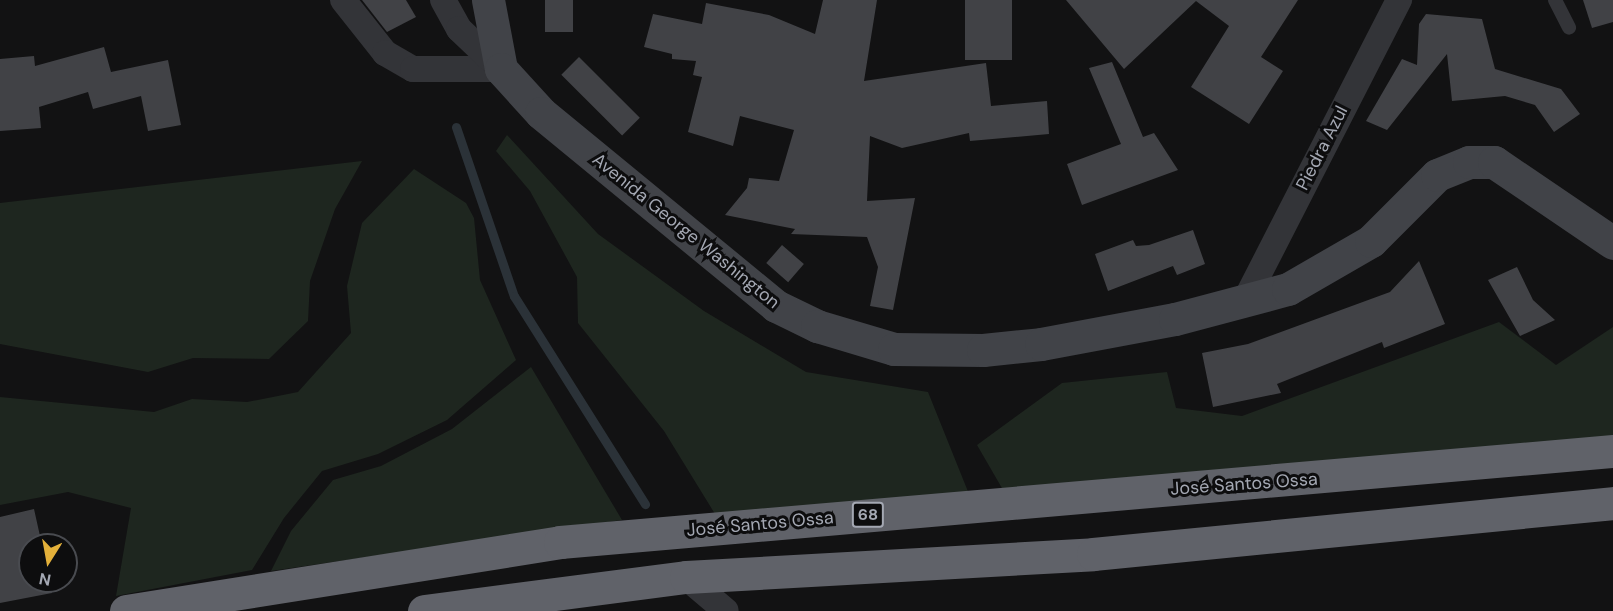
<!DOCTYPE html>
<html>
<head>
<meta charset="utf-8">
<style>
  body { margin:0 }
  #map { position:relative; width:1613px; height:611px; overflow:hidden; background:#121213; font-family:"DM Sans",sans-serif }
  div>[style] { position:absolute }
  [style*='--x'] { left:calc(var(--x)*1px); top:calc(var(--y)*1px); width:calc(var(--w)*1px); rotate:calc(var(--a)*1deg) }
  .green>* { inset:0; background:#1e261f }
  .stream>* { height:9px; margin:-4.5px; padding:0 4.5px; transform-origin:4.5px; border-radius:4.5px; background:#2b3238 }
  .building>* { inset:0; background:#414246; transform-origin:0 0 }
  .lane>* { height:14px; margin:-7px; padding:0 7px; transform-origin:7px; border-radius:7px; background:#333438 }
  .street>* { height:26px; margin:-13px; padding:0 13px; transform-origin:13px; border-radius:13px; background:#333438 }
  .secondary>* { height:33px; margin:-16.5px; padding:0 16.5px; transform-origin:16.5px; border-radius:16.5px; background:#414348 }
  .highway>* { height:33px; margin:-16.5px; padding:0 16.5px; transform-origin:16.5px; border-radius:16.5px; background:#606269 }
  span { translate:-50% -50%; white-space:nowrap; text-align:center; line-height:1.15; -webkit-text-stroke:6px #0d0d0e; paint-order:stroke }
  .shield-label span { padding:2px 4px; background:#0d0d0e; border:2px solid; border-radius:4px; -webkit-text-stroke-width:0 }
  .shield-label { font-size:16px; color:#a4a8b3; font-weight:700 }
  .street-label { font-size:18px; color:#a4a8b3 }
  .north { position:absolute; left:18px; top:533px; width:60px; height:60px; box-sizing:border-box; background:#0d0d0e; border:2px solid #494b50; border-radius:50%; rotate:191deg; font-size:16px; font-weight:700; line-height:24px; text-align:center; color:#a4a8b3 }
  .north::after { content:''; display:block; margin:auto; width:21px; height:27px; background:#e3b03a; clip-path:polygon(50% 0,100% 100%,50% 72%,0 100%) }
</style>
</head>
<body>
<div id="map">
  <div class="green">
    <div style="clip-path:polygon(507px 135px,598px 234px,704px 311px,806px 372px,928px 392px,971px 499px,715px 514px,664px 431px,578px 323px,577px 277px,530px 191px,496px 151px)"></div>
    <div style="clip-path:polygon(362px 161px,335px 209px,310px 281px,308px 321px,269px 359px,193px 358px,148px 372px,0 344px,0 203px)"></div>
    <div style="clip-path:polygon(414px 169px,466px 203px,474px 218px,480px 280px,516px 360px,447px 420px,378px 454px,322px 471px,284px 518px,252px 570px,116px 596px,131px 508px,68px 492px,0 505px,0 397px,154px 412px,192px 399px,247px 402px,298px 392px,351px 333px,347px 286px,362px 223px)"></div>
    <div style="clip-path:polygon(1499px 322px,1556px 365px,1613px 327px,1613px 446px,1010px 502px,977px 445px,1062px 383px,1167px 372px,1176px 408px,1242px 416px)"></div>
    <div style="clip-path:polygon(531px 367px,622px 520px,271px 571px,291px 531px,333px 480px,381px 466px,452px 429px)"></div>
  </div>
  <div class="stream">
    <div style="--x:456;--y:127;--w:179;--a:71.1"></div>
    <div style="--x:514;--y:296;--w:246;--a:57.8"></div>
  </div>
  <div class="building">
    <div style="clip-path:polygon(362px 0,406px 0,416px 17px,387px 32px)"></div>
    <div style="left:545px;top:0;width:28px;height:32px"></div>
    <div style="clip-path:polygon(823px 0,877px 0,864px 81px,986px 63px,991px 106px,1047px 101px,1049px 134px,970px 141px,969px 133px,902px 148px,870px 136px,867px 201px,915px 198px,893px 310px,870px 306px,878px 267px,867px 237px,791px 234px,795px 229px,725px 215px,747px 188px,749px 178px,779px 181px,794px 130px,740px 116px,733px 146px,688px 132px,702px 77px,693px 75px,696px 61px,672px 59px,672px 54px,644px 47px,653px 14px,702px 24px,706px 3px,769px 15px,815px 34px)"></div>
    <div style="left:965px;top:0;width:47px;height:60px"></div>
    <div style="clip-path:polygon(1066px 0,1298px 0,1261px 57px,1283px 71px,1249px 124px,1191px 87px,1229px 26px,1196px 1px,1124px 69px)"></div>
    <div style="clip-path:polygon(1583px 0,1613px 0,1613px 22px,1592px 28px)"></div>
    <div style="clip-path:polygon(1426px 14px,1482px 19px,1495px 69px,1561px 89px,1580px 114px,1554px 132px,1535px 105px,1505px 96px,1452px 101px,1447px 54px,1387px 130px,1366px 121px,1402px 59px,1417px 65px,1419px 24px)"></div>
    <div style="clip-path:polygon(104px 47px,111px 72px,168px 60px,181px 125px,148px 131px,141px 96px,93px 109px,88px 92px,39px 107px,41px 128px,0 131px,0 59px,34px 56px,35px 66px)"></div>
    <div style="left:579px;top:57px;width:86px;height:25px;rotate:45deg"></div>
    <div style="clip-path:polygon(1112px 62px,1143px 137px,1154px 133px,1178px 170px,1082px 205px,1067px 164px,1121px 144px,1089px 68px)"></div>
    <div style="clip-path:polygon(1193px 230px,1205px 264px,1177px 275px,1173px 266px,1108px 291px,1095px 254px,1133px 240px,1136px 246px,1149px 245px)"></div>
    <div style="left:782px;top:245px;width:29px;height:24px;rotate:41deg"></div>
    <div style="clip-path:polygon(1419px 261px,1445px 324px,1384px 348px,1382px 342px,1277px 384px,1281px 393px,1213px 407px,1202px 353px,1248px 344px,1390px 292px)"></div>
    <div style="clip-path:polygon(1517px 267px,1533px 300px,1555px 320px,1520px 336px,1488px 280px)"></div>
    <div style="clip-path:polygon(34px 509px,42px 545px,30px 545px,30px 581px,49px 581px,52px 593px,0 603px,0 517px)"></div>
  </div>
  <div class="lane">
    <div style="--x:1555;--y:0;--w:31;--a:63"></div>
  </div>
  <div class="street">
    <div style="--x:343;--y:0;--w:68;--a:51.6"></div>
    <div style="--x:385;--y:53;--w:32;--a:30"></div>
    <div style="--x:413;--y:69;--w:88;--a:0"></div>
    <div style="--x:443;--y:0;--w:33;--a:61"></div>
    <div style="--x:459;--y:29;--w:58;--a:43.6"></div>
    <div style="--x:1247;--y:297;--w:334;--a:-62.9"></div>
    <div style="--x:686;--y:577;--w:52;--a:40.4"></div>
  </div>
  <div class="secondary">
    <div style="--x:488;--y:0;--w:70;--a:79.3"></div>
    <div style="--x:501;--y:69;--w:59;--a:47.7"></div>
    <div style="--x:541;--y:113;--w:304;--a:39.4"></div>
    <div style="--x:776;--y:306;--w:46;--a:26"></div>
    <div style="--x:817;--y:326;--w:80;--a:16.6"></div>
    <div style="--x:894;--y:349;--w:89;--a:0.6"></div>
    <div style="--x:983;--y:350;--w:58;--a:-5.9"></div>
    <div style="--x:1041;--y:344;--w:136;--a:-10.6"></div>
    <div style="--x:1175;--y:319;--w:117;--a:-14.9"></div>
    <div style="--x:1288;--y:289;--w:96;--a:-30"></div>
    <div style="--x:1371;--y:241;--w:93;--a:-45"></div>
    <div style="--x:1437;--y:175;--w:35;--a:-22"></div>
    <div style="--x:1469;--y:162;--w:25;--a:0"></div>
    <div style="--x:1494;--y:162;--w:144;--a:34.2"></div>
  </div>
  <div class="highway">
    <div style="--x:126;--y:611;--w:439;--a:-9"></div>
    <div style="--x:560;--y:542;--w:1057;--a:-4.94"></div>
    <div style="--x:424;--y:611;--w:264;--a:-7.4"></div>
    <div style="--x:686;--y:577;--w:408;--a:-3.2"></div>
    <div style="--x:1093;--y:554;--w:522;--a:-5.6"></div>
  </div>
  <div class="shield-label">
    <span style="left:868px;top:515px">68</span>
  </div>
  <div class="street-label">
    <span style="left:1322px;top:148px;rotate:-63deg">Piedra Azul</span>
    <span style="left:686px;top:231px;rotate:39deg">Avenida George Washington</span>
    <span style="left:1244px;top:484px;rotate:-4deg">José Santos Ossa</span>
    <span style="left:760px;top:524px;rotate:-5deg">José Santos Ossa</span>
  </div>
  <div class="north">N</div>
</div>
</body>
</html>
